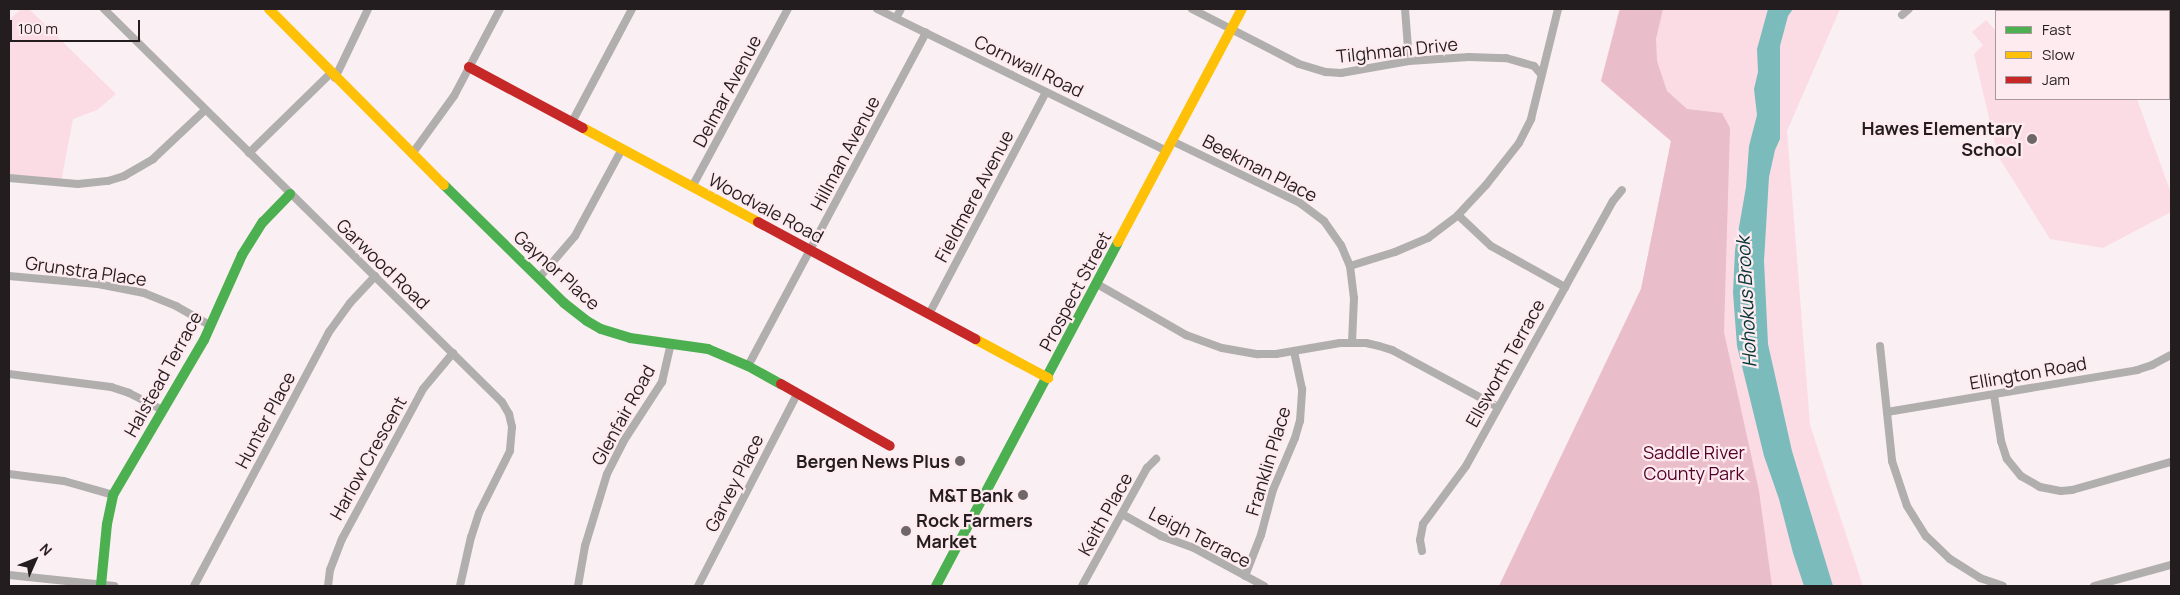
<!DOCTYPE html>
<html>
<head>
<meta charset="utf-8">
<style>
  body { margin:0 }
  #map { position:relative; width:2180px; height:595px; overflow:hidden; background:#faeff2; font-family:Manrope,sans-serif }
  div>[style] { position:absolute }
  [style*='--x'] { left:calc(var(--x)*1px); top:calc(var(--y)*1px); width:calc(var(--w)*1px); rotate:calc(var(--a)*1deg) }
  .green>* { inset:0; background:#fbdce4 }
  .forest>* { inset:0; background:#eabdca }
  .water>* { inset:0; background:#7bbbbc }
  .street>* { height:8px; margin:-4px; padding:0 4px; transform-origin:4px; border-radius:4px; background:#b1aeae }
  .fast>* { height:10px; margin:-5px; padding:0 5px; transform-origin:5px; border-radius:5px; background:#4caf50 }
  .slow>* { height:10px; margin:-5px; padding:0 5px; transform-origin:5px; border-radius:5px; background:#ffc107 }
  .jam>* { height:10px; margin:-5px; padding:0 5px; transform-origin:5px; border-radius:5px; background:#c62828 }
  .dots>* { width:14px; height:14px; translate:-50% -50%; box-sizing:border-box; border:2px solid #feebf0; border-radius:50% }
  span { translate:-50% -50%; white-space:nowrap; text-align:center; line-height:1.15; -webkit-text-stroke:4.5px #feebf0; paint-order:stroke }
  .street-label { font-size:18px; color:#241d1f }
  .poi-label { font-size:18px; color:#241d1f; font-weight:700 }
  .right { translate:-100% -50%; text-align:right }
  .left { translate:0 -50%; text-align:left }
  .park-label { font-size:18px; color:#550028 }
  .water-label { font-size:19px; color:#053535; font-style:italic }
  .frame { position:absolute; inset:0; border:10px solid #241d1f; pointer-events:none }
  .legend { position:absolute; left:1995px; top:10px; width:175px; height:90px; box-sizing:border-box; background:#feebf0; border:1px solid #a7999c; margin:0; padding:6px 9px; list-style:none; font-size:15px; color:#241d1f }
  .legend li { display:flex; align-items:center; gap:10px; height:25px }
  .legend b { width:25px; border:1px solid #a7999c }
  .north { position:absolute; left:10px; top:535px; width:50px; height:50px; -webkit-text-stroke:4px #feebf0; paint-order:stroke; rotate:46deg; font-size:14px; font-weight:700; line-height:20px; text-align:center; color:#241d1f }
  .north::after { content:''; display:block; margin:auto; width:18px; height:22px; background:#241d1f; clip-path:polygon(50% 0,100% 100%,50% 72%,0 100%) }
  .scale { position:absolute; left:10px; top:20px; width:130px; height:22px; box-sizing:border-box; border:2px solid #241d1f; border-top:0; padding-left:6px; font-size:15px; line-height:18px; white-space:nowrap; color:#241d1f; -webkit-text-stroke:4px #feebf0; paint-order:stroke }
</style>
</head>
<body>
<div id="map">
  <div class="green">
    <div style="clip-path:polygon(21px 9px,29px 9px,116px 94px,97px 110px,73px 119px,61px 182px,9px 178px,9px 20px)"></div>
    <div style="clip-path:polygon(1619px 9px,1840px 9px,1787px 131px,1810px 425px,1863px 586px,1499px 586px,1641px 289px,1671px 141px,1601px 81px)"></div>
    <div style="clip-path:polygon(1986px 20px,1996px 31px,1996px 99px,2137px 99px,2171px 193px,2171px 212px,2103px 248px,2050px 239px,1998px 156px,1974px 54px,1983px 45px,1972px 32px)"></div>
  </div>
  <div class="forest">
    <div style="clip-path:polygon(1620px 9px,1663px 9px,1656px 39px,1657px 61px,1667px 91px,1687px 109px,1722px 113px,1730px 128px,1724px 332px,1759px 491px,1772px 586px,1499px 586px,1641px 289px,1671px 141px,1601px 81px)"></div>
  </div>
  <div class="water">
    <div style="clip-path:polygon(1768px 9px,1793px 9px,1788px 16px,1780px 46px,1780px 139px,1775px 150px,1769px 177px,1764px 261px,1768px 344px,1792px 451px,1833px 586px,1804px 586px,1793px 553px,1779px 499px,1764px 456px,1737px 346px,1733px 293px,1735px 250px,1746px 187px,1749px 146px,1757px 115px,1754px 89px,1758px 72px,1757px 49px)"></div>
  </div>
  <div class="street">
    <div style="--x:104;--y:9;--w:559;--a:44.64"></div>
    <div style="--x:502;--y:402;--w:14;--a:60"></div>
    <div style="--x:509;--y:414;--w:13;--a:77"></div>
    <div style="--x:512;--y:427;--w:24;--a:95"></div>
    <div style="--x:510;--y:451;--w:69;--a:116.6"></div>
    <div style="--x:479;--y:513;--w:25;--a:108"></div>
    <div style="--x:471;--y:537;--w:50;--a:102.7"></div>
    <div style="--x:877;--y:9;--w:323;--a:26.1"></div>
    <div style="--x:1192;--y:9;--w:120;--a:27.2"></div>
    <div style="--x:1299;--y:64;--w:28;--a:17"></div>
    <div style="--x:1326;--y:72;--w:15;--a:4"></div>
    <div style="--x:1341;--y:73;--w:69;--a:-10"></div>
    <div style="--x:1409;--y:61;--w:60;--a:-3.8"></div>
    <div style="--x:1469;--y:57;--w:37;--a:2"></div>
    <div style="--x:1506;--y:58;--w:29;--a:16"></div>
    <div style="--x:1534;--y:66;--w:11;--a:49"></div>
    <div style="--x:1405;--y:9;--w:52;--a:85.6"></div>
    <div style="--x:1902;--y:15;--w:9;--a:-41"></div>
    <div style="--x:896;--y:18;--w:10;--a:-61"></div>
    <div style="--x:335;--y:78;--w:76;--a:-64.4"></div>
    <div style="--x:572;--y:122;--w:128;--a:-62"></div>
    <div style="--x:1172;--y:141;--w:142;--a:25.8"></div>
    <div style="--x:1300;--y:203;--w:30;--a:37"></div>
    <div style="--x:1324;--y:221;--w:29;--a:55"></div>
    <div style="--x:1341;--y:245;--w:23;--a:67"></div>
    <div style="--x:1350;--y:266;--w:32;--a:83"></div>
    <div style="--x:1354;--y:298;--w:44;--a:92.6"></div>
    <div style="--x:249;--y:153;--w:115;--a:-44.3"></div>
    <div style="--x:412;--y:154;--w:72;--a:-54.1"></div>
    <div style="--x:454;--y:96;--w:98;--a:-62.1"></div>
    <div style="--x:9;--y:178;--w:69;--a:5"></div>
    <div style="--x:78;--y:184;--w:30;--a:-6"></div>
    <div style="--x:108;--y:181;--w:17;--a:-17"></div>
    <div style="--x:124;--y:176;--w:34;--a:-30"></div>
    <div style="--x:153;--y:159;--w:71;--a:-43.3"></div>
    <div style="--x:692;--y:187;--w:202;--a:-61.7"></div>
    <div style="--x:1458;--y:215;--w:45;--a:43.2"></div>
    <div style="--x:1491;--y:246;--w:85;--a:29"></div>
    <div style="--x:1350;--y:266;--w:47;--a:-17.3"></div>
    <div style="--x:1395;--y:252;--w:36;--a:-23"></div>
    <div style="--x:1428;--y:238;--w:38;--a:-37"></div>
    <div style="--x:1458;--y:215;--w:41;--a:-47"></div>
    <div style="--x:1486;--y:185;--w:53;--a:-51.8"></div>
    <div style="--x:1519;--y:143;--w:27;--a:-63"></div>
    <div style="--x:1531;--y:119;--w:113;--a:-76.2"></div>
    <div style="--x:9;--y:276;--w:89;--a:5.1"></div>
    <div style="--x:98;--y:284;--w:47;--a:11.1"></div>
    <div style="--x:144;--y:293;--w:35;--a:22"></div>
    <div style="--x:176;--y:306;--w:40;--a:29.7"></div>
    <div style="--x:539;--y:278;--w:55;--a:-49.4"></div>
    <div style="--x:575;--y:236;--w:99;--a:-61.6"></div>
    <div style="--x:1097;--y:284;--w:103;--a:29.8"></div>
    <div style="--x:1186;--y:335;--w:38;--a:20"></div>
    <div style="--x:1222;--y:348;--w:36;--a:10"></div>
    <div style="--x:1257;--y:354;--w:19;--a:0"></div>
    <div style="--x:1276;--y:354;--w:65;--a:-9.8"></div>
    <div style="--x:1340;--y:343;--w:26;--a:0"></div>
    <div style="--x:1366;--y:343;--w:13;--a:13"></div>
    <div style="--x:1379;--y:346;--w:14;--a:17"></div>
    <div style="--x:1392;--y:350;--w:120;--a:28.3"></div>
    <div style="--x:929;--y:314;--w:251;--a:-62.2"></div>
    <div style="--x:1880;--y:346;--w:116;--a:84"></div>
    <div style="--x:1892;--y:461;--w:47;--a:71.6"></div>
    <div style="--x:1907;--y:506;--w:36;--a:58"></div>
    <div style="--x:1926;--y:536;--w:33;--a:44"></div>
    <div style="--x:1950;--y:559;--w:36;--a:32"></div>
    <div style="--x:1980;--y:578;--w:24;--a:19"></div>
    <div style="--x:748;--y:366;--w:378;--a:-61.9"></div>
    <div style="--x:9;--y:374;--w:103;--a:7.3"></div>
    <div style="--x:111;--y:387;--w:19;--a:18"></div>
    <div style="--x:129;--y:393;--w:37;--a:27"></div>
    <div style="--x:1994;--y:395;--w:47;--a:81.3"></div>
    <div style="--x:2001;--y:441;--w:19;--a:72"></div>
    <div style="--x:2007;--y:459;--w:22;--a:51"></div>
    <div style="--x:2021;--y:476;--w:22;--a:30"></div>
    <div style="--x:2040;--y:487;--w:21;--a:11"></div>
    <div style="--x:2061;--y:491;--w:11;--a:-5"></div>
    <div style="--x:2072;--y:490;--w:103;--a:-15.8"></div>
    <div style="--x:1887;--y:412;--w:254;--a:-9.5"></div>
    <div style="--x:2137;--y:370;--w:16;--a:-18"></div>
    <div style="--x:2152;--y:365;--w:21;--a:-28"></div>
    <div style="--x:9;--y:474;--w:55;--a:7.3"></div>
    <div style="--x:64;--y:481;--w:51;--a:15.9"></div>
    <div style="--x:1122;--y:514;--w:45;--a:29.4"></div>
    <div style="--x:1161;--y:536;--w:33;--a:20"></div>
    <div style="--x:1192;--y:547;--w:82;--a:28.4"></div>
    <div style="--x:1422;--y:551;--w:11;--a:-100"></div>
    <div style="--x:1420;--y:540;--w:16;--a:-79"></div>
    <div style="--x:1423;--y:524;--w:72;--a:-53.4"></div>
    <div style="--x:1466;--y:466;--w:303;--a:-61"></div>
    <div style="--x:1613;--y:201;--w:14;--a:-51"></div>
    <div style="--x:9;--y:575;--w:106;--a:6"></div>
    <div style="--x:1245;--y:576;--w:44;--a:-68.7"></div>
    <div style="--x:1261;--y:535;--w:47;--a:-75.1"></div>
    <div style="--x:1273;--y:490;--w:56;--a:-67.1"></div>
    <div style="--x:1295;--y:438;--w:18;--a:-74"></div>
    <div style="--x:1300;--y:421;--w:32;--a:-86"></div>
    <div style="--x:1302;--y:389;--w:38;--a:-102"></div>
    <div style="--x:194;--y:586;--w:288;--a:-62"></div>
    <div style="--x:329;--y:332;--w:36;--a:-54"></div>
    <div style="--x:350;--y:303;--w:37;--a:-47"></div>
    <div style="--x:328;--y:586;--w:16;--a:-83"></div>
    <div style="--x:330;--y:570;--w:33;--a:-69"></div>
    <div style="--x:342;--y:539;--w:170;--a:-61.6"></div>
    <div style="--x:423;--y:389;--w:47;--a:-50.2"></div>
    <div style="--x:578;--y:586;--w:41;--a:-80.1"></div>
    <div style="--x:585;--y:546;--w:75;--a:-73"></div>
    <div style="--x:607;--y:474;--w:36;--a:-63"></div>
    <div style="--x:623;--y:442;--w:72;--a:-57"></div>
    <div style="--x:662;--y:382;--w:39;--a:-77"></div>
    <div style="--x:698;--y:586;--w:216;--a:-62.7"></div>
    <div style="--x:1082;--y:586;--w:135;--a:-61.2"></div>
    <div style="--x:1147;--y:468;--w:13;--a:-45"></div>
    <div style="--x:2094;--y:586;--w:80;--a:-15.3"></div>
  </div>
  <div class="fast">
    <div style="--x:444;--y:185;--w:168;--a:44.5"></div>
    <div style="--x:564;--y:303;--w:29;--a:38"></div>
    <div style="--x:587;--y:321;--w:16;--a:30"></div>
    <div style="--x:601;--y:329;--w:30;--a:17"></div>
    <div style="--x:630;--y:338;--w:79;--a:8"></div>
    <div style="--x:708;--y:349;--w:43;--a:23"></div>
    <div style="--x:748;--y:366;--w:38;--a:29"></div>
    <div style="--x:101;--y:585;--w:61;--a:-84.4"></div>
    <div style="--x:107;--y:524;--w:30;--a:-78"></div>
    <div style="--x:113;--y:495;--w:180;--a:-59.6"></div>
    <div style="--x:204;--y:340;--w:93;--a:-65.9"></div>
    <div style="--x:242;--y:255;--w:39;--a:-58"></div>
    <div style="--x:263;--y:222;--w:39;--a:-46"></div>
    <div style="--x:936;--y:586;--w:389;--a:-62.1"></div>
  </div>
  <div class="slow">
    <div style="--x:269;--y:9;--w:248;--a:45.2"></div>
    <div style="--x:583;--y:128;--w:199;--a:28.2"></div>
    <div style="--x:1118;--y:242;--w:264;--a:-62"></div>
    <div style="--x:975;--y:339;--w:83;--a:28.1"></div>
  </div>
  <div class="jam">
    <div style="--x:469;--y:67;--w:129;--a:28.2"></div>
    <div style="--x:758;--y:222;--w:247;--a:28.3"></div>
    <div style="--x:781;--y:384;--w:125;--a:29.6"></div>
  </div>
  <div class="dots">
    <div style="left:2032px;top:139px;background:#6f6669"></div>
    <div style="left:960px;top:461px;background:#6f6669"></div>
    <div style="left:1023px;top:495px;background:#6f6669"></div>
    <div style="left:906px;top:531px;background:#6f6669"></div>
  </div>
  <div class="street-label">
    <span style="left:1397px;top:50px;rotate:-6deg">Tilghman Drive</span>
    <span style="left:1029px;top:66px;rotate:26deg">Cornwall Road</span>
    <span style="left:727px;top:91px;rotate:-62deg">Delmar Avenue</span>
    <span style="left:845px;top:153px;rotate:-62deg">Hillman Avenue</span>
    <span style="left:1260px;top:168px;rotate:27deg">Beekman Place</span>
    <span style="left:974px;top:196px;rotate:-62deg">Fieldmere Avenue</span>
    <span style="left:766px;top:208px;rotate:28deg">Woodvale Road</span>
    <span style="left:383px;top:264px;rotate:44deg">Garwood Road</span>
    <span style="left:557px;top:270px;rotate:42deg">Gaynor Place</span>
    <span style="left:86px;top:271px;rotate:8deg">Grunstra Place</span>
    <span style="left:1075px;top:291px;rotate:-62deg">Prospect Street</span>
    <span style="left:1505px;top:363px;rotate:-61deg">Ellsworth Terrace</span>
    <span style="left:2028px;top:373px;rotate:-10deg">Ellington Road</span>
    <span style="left:163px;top:374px;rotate:-61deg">Halstead Terrace</span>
    <span style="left:623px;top:415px;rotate:-61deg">Glenfair Road</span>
    <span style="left:265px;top:420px;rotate:-62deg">Hunter Place</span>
    <span style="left:368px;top:458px;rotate:-61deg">Harlow Crescent</span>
    <span style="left:1268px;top:461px;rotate:-73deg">Franklin Place</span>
    <span style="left:734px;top:483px;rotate:-63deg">Garvey Place</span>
    <span style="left:1105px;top:514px;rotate:-61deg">Keith Place</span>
    <span style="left:1200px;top:537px;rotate:27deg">Leigh Terrace</span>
  </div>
  <div class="poi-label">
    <span class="right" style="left:2022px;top:139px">Hawes Elementary<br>School</span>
    <span class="right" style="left:950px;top:461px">Bergen News Plus</span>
    <span class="right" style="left:1013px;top:495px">M&amp;T Bank</span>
    <span class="left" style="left:916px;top:531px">Rock Farmers<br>Market</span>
  </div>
  <div class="park-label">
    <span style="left:1694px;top:463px">Saddle River<br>County Park</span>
  </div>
  <div class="water-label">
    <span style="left:1747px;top:302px;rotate:-93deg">Hohokus Brook</span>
  </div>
  <div class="frame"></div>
  <ul class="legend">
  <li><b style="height:6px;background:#4caf50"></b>Fast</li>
  <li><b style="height:6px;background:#ffc107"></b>Slow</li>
  <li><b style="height:6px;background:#c62828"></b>Jam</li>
  </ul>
  <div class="north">N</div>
  <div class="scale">100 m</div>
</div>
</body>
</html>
